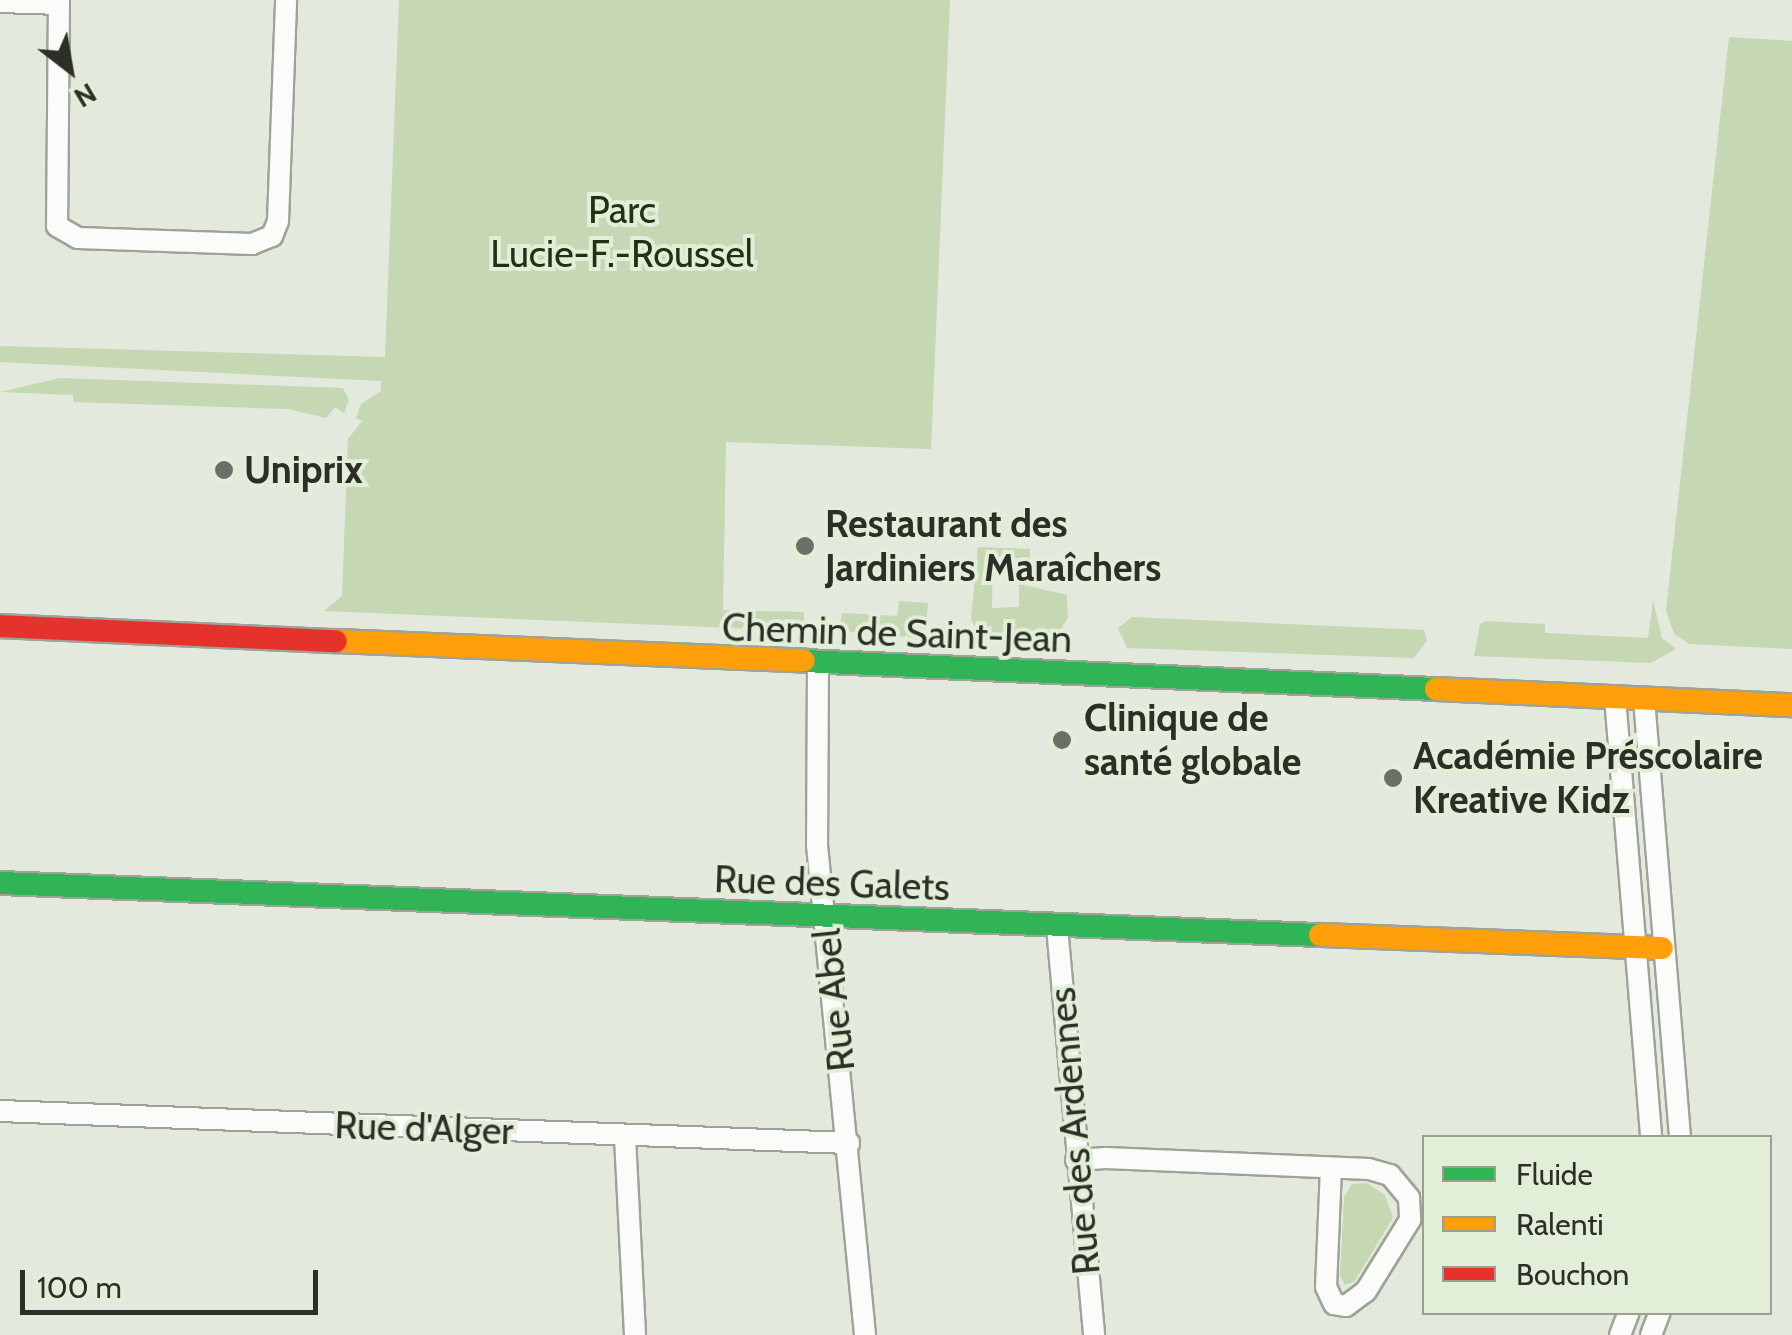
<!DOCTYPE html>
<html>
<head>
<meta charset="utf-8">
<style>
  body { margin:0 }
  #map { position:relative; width:1792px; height:1335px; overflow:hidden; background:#e3e9dd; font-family:Cabin,sans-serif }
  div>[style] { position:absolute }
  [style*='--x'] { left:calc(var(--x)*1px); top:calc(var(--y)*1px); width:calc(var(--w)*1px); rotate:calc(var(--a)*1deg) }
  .green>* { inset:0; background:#c5d7b3 }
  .roads { filter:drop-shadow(2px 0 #9ea399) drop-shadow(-2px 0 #9ea399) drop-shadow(0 2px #9ea399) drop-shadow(0 -2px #9ea399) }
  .street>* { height:20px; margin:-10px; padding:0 10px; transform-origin:10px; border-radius:10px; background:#fbfcfa }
  .fast>* { height:22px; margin:-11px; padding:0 11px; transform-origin:11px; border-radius:11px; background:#30b455 }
  .slow>* { height:22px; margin:-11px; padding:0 11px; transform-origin:11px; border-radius:11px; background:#ff9f0a }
  .jam>* { height:22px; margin:-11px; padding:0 11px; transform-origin:11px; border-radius:11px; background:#e5322d }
  .dots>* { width:28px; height:28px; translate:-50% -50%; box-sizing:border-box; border:5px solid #e2eed8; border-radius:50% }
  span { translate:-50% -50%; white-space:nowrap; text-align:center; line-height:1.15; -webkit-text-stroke:8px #e2eed8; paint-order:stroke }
  .park-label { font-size:38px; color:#223210 }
  .poi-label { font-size:38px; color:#2b2f27; font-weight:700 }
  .left { translate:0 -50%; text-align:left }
  .street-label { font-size:38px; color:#2b2f27 }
  .legend { position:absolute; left:1422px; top:1135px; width:350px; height:180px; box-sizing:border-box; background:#e2eed8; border:2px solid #99a291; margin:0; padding:12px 18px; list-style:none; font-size:30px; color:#2b2f27 }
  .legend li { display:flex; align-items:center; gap:20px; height:50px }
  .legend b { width:50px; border:2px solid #99a291 }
  .north { position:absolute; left:20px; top:20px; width:100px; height:100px; -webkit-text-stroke:8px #e2eed8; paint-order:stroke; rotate:149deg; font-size:28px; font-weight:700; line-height:40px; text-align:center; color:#2b2f27 }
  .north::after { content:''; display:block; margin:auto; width:35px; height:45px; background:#2b2f27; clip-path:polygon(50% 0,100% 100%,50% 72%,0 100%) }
  .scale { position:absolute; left:20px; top:1270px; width:298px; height:45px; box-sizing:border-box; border:5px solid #2b2f27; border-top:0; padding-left:12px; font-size:30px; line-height:35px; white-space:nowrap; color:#2b2f27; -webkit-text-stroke:8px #e2eed8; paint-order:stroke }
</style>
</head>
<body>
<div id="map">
  <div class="green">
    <div style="clip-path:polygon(399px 0,950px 0,931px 449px,726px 442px,723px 610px,804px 612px,803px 631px,324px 611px,342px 596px,348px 439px,362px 421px,356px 418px,361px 404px,381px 391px,381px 381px,0 362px,0 346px,385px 357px)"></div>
    <div style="clip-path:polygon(1729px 37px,1792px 41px,1792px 649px,1689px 644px,1674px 634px,1666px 610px)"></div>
    <div style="clip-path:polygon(60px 378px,343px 388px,349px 400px,344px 413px,335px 407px,326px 418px,288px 409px,73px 402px,73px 395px,0 392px)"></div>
    <div style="clip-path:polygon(978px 547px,1030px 549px,1030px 569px,1020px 568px,1019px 558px,993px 557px,992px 608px,1019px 607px,1019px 584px,1067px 595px,1068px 618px,1053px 640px,978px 634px,971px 619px)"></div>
    <div style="clip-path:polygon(1653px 600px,1662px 638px,1676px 649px,1651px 663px,1474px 656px,1480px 624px,1486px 621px,1545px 624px,1545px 633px,1648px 638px)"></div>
    <div style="clip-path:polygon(899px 601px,928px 603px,926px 629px,918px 638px,839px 631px,842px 613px,897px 616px)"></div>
    <div style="clip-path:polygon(1132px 617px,1424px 630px,1427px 641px,1414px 658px,1127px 648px,1118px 628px)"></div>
    <div style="clip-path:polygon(1367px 1183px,1385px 1195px,1393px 1218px,1354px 1282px,1345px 1285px,1340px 1276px,1344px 1197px,1352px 1184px)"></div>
  </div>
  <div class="roads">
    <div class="street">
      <div style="--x:59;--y:0;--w:226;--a:90.5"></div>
      <div style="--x:57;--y:226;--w:24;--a:30"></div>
      <div style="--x:78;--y:238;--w:174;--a:2"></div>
      <div style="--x:252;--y:244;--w:22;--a:-22"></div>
      <div style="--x:272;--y:236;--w:16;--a:-68"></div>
      <div style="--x:278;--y:221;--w:221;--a:-87.9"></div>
      <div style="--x:0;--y:2;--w:59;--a:1.9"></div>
      <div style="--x:818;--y:665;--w:180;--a:90.3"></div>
      <div style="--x:817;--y:845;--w:492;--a:84.4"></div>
      <div style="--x:1615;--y:697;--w:442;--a:85.3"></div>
      <div style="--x:1644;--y:699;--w:440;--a:85.3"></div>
      <div style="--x:1057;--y:927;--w:410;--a:84.8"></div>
      <div style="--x:0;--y:1111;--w:850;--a:2.16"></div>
      <div style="--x:625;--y:1137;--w:198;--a:87.1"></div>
      <div style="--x:1076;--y:1160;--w:30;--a:-4"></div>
      <div style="--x:1106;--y:1158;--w:263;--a:2.4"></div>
      <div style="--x:1369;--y:1169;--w:22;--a:16"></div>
      <div style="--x:1390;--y:1175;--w:30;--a:50"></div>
      <div style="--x:1409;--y:1198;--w:22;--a:87"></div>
      <div style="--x:1410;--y:1220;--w:84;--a:121.8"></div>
      <div style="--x:1366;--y:1291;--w:25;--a:143"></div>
      <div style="--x:1346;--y:1306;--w:12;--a:-171"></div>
      <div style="--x:1334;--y:1304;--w:19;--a:-115"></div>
      <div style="--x:1326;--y:1287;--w:119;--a:-87.6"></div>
      <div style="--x:1620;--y:1335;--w:25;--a:-69"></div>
      <div style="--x:1651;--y:1335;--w:25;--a:-69"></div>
    </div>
    <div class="fast">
      <div style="--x:804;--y:661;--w:633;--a:2.54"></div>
      <div style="--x:0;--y:883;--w:1321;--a:2.26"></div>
    </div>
    <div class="slow">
      <div style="--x:336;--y:641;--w:468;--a:2.4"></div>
      <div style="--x:1436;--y:689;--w:356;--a:2.6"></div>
      <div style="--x:1320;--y:935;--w:342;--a:2.2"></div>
    </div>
    <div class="jam">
      <div style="--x:0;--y:626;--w:336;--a:2.6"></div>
    </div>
  </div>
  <div class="dots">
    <div style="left:224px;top:470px;background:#6b7067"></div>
    <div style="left:805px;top:546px;background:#6b7067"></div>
    <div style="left:1062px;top:740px;background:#6b7067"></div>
    <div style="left:1393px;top:778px;background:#6b7067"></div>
  </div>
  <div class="park-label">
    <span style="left:622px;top:232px">Parc<br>Lucie-F.-Roussel</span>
  </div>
  <div class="poi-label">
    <span class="left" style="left:244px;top:470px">Uniprix</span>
    <span class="left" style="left:825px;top:546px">Restaurant des<br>Jardiniers Maraîchers</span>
    <span class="left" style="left:1084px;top:740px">Clinique de<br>santé globale</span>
    <span class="left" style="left:1413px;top:778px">Académie Préscolaire<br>Kreative Kidz</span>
  </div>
  <div class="street-label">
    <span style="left:897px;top:633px;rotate:2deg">Chemin de Saint-Jean</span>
    <span style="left:832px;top:883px;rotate:2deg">Rue des Galets</span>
    <span style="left:834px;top:1000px;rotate:-96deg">Rue Abel</span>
    <span style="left:424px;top:1128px;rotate:2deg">Rue d'Alger</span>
    <span style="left:1074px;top:1131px;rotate:-95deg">Rue des Ardennes</span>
  </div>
  <ul class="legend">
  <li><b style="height:12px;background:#30b455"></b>Fluide</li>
  <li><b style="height:12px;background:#ff9f0a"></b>Ralenti</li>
  <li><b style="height:12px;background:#e5322d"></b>Bouchon</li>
  </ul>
  <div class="north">N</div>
  <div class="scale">100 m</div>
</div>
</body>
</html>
